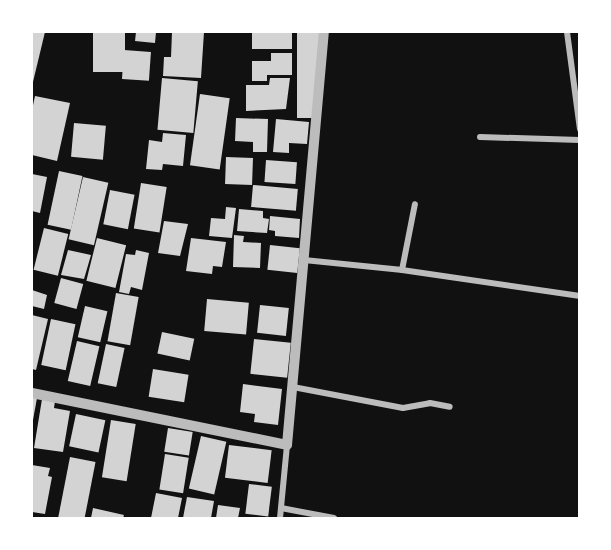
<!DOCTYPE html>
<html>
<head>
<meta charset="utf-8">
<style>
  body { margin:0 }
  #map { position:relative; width:611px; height:550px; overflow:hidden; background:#111; font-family:Ubuntu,sans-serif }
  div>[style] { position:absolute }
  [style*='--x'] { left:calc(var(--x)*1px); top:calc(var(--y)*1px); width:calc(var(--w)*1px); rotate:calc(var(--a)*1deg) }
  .building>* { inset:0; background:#d3d3d3; transform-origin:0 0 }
  .minor>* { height:6px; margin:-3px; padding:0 3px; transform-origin:3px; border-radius:3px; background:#bcbcbc }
  .tertiary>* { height:10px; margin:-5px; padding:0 5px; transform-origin:5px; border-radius:5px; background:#bcbcbc }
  span { translate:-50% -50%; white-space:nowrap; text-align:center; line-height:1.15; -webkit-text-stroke:5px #fff; paint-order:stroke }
  .frame { position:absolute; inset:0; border:33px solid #fff; pointer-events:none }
</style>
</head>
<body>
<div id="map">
  <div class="building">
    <div style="clip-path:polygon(32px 32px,45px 32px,32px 86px)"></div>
    <div style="left:93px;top:32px;width:32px;height:40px"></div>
    <div style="clip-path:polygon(136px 32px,156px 32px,155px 43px,135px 41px)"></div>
    <div style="clip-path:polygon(172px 32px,204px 32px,201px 78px,163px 76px,164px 57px,171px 57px)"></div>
    <div style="left:252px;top:32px;width:40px;height:17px"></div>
    <div style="left:297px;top:32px;width:24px;height:86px"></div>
    <div style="left:124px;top:50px;width:27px;height:29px;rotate:4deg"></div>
    <div style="clip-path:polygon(271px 53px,292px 53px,292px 75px,267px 75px,267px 81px,252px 81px,252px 61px,271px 61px)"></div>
    <div style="left:162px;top:78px;width:36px;height:52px;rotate:5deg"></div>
    <div style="clip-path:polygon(270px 78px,290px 78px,286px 109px,246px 111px,246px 85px,269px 85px)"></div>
    <div style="left:200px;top:94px;width:30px;height:72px;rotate:8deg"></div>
    <div style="clip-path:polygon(35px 96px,70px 103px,57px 161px,32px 155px,32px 110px)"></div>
    <div style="clip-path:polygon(236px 118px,268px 119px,267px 152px,253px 152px,253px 142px,235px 141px)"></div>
    <div style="clip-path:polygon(276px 119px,309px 122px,307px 144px,289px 143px,289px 153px,273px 152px)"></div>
    <div style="left:74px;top:123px;width:32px;height:34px;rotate:5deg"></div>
    <div style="clip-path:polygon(163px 133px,186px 135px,183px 166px,163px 164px,162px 170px,146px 169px,149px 140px,162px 142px)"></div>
    <div style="left:226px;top:157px;width:27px;height:27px;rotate:2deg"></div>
    <div style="left:266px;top:160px;width:31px;height:22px;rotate:4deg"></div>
    <div style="left:59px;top:171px;width:24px;height:55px;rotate:12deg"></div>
    <div style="clip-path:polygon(32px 174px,47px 177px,40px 213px,32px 211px)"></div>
    <div style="left:83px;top:177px;width:26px;height:64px;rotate:13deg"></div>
    <div style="left:141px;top:183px;width:26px;height:46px;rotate:9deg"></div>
    <div style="left:253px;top:185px;width:45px;height:22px;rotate:5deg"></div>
    <div style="left:110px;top:190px;width:25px;height:35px;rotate:11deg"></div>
    <div style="clip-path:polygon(226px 207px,236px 208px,232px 238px,209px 236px,211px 218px,225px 219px)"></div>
    <div style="clip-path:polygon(239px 209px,263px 211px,263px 218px,269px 219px,267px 233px,237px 231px)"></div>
    <div style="clip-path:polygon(270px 216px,300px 219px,299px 238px,275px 236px,275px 231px,269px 230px)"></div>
    <div style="clip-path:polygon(164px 221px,188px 224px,180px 256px,158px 253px)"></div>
    <div style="left:44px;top:228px;width:25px;height:43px;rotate:14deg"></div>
    <div style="clip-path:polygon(234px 235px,244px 236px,243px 242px,261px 243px,260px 268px,233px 267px)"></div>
    <div style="left:97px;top:238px;width:30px;height:44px;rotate:14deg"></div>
    <div style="clip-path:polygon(191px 238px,226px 242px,222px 267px,213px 266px,212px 274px,186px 271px)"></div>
    <div style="left:270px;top:245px;width:30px;height:25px;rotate:6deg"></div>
    <div style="clip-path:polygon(68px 250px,91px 255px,84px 279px,61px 275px)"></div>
    <div style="clip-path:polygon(136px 250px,149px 253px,142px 290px,131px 287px,129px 294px,119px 292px,126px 254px,135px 255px)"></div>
    <div style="left:61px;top:278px;width:23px;height:26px;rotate:15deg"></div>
    <div style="clip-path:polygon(32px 290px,47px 295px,44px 309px,32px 306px)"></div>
    <div style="left:116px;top:293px;width:23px;height:49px;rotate:10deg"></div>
    <div style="left:207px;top:299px;width:42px;height:32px;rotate:5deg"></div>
    <div style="left:260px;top:305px;width:29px;height:28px;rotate:6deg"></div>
    <div style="left:85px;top:306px;width:23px;height:32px;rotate:13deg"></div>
    <div style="clip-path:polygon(32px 315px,48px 319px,36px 370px,32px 369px)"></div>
    <div style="left:51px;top:319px;width:25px;height:47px;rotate:12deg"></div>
    <div style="left:162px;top:332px;width:33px;height:22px;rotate:12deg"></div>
    <div style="left:254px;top:339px;width:37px;height:35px;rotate:6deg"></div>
    <div style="left:77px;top:341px;width:23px;height:41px;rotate:13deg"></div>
    <div style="left:106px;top:344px;width:19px;height:40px;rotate:12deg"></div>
    <div style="left:153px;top:369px;width:36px;height:28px;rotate:9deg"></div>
    <div style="clip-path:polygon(243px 384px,282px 389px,278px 425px,254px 422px,255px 414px,240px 412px)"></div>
    <div style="clip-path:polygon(32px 397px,37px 398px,33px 420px,32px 420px)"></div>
    <div style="clip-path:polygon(42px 399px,55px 401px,54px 408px,70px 411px,63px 452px,34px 448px)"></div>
    <div style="left:76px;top:414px;width:30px;height:33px;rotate:12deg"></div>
    <div style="left:111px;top:420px;width:25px;height:58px;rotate:9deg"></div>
    <div style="left:168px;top:428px;width:25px;height:24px;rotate:9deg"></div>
    <div style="left:201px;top:436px;width:26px;height:54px;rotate:13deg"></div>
    <div style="left:229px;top:445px;width:43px;height:33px;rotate:7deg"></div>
    <div style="left:165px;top:454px;width:24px;height:36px;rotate:9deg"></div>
    <div style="left:70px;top:457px;width:26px;height:62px;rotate:11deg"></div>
    <div style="clip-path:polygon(32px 465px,50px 468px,48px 476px,52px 477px,45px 514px,32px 512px)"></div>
    <div style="left:249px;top:484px;width:23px;height:30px;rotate:7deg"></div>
    <div style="clip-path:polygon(156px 493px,182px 498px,178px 518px,151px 518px)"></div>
    <div style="clip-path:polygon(187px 497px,214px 501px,211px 518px,183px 518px)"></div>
    <div style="clip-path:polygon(218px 505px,240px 508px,238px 518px,216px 518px)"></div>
    <div style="clip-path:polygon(93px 508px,124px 515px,123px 518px,91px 518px)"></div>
  </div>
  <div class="minor">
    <div style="--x:567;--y:32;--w:98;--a:82.4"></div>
    <div style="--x:480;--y:137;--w:100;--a:1.7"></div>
    <div style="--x:304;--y:260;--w:99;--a:5.8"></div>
    <div style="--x:402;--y:270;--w:180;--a:8.3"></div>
    <div style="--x:402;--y:270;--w:67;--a:-78.9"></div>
    <div style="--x:293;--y:387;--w:112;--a:10.8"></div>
    <div style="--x:403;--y:408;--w:27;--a:-10"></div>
    <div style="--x:430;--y:403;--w:20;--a:11"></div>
    <div style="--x:281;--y:508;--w:54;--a:10.7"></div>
    <div style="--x:280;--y:518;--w:73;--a:-84.5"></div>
  </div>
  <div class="tertiary">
    <div style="--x:32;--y:393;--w:260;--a:11.5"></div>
    <div style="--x:287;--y:445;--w:415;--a:-84.9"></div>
  </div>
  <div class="frame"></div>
</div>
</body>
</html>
